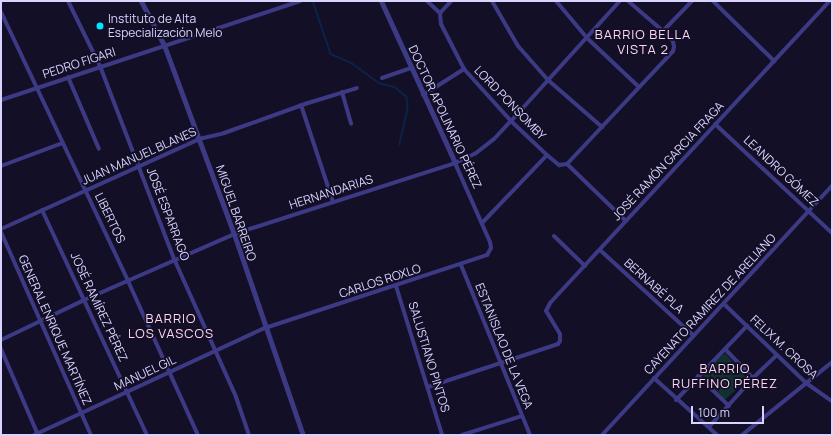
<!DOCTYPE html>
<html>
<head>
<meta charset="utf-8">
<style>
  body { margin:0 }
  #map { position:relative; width:833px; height:436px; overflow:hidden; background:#130f26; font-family:Manrope,sans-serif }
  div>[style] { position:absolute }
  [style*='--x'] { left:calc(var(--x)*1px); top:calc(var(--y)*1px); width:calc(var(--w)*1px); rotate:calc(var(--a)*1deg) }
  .green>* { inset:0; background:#12302f; transform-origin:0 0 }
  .stream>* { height:1.5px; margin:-0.75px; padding:0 0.75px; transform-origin:0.75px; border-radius:0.75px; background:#0c2248 }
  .minor>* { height:4px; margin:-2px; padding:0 2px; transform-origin:2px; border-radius:2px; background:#3d3a85 }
  .tertiary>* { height:5px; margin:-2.5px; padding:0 2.5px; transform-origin:2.5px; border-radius:2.5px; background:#3d3a85 }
  .dots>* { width:11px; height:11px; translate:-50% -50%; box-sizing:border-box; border:2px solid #130f26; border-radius:50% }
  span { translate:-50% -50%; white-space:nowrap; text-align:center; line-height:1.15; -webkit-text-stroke:3.5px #130f26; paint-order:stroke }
  .poi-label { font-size:12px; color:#d9d4ff }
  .left { translate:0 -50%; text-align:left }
  .street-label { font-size:12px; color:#d9d4ff }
  .neighbourhood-label { font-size:13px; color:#ffd6f0; letter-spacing:1px }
  .frame { position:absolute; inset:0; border:2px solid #d9d4ff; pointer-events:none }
  .scale { position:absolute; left:691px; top:406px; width:73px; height:18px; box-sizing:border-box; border:2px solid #d9d4ff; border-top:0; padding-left:5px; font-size:12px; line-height:14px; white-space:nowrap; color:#d9d4ff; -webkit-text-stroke:3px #130f26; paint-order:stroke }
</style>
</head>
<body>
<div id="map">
  <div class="green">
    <div style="left:725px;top:353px;width:35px;height:31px;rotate:49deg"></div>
  </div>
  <div class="stream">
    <div style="--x:313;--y:1;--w:56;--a:71.2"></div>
    <div style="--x:331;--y:54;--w:24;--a:24"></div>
    <div style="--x:353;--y:64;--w:32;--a:36"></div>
    <div style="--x:379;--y:83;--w:16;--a:14"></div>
    <div style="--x:395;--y:87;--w:16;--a:40"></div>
    <div style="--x:407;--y:97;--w:12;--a:85"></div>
    <div style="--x:408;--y:109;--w:36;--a:103"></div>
  </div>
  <div class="minor">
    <div style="--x:68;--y:1;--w:72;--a:63.8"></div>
    <div style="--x:100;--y:66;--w:209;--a:69"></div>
    <div style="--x:175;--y:261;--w:149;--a:65.8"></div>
    <div style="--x:236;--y:397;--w:40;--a:71.1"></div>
    <div style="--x:427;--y:1;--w:18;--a:43"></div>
    <div style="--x:492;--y:1;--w:52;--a:60"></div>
    <div style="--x:518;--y:46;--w:45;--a:48.6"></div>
    <div style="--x:548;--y:80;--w:72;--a:41"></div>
    <div style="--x:556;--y:1;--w:48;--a:50"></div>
    <div style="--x:587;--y:38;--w:71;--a:43.3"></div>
    <div style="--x:713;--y:1;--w:86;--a:44.5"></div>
    <div style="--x:1;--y:12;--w:297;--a:64.7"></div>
    <div style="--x:128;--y:281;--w:169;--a:65.6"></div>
    <div style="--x:440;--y:13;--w:11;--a:85"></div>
    <div style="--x:441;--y:24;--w:51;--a:62.9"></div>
    <div style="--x:464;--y:69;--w:70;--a:47.9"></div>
    <div style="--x:511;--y:121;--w:50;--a:43.4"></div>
    <div style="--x:547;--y:155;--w:16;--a:40"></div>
    <div style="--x:559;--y:165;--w:8;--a:-7"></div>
    <div style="--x:440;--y:13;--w:16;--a:-47"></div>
    <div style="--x:663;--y:31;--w:42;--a:-46"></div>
    <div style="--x:68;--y:77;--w:78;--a:66.7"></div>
    <div style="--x:382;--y:78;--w:31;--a:-19"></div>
    <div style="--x:342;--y:92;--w:33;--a:74"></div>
    <div style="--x:423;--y:95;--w:49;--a:-32.4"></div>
    <div style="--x:1;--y:100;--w:315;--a:-18.3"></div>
    <div style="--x:301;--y:105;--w:102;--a:71.7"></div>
    <div style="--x:715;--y:124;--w:160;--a:43"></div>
    <div style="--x:567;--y:164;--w:155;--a:-46.8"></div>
    <div style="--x:673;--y:51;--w:4;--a:-76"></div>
    <div style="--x:674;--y:47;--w:6;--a:-99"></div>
    <div style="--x:673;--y:41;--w:14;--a:-135"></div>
    <div style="--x:663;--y:31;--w:46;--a:-139.4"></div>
    <div style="--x:567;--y:164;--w:82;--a:44"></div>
    <div style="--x:1;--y:166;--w:66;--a:-20.4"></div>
    <div style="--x:42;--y:210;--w:248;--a:65"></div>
    <div style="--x:482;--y:223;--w:94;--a:-46.3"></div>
    <div style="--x:1;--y:229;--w:217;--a:-24.4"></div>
    <div style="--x:199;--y:139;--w:26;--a:-13"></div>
    <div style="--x:224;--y:133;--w:89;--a:-19.7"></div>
    <div style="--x:308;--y:103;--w:51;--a:-17"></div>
    <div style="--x:1;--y:232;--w:222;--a:66.1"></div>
    <div style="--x:554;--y:236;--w:43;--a:44.1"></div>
    <div style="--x:600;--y:250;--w:127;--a:42.5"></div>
    <div style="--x:461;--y:265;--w:183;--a:67.9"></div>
    <div style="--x:396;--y:286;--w:156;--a:72.8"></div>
    <div style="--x:724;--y:304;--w:114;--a:43.9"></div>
    <div style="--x:806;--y:383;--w:32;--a:35"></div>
    <div style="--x:1;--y:340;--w:92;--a:-25.7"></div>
    <div style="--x:84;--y:300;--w:164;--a:-23.7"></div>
    <div style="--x:234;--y:234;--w:232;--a:-17.8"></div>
    <div style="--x:455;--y:163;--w:23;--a:-25"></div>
    <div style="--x:476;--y:153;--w:23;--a:-38"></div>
    <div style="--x:494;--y:139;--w:25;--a:-47"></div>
    <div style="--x:511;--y:121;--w:162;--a:-47.8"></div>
    <div style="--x:1;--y:349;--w:94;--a:66.7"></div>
    <div style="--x:725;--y:349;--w:40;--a:46"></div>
    <div style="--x:698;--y:376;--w:43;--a:44.1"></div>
    <div style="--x:654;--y:378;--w:85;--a:42.1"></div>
    <div style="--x:428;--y:387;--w:137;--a:-18.3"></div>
    <div style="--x:558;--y:344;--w:4;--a:-56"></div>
    <div style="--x:560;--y:341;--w:7;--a:-90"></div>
    <div style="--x:560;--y:334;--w:27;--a:-121"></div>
    <div style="--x:546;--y:311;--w:9;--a:-63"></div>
    <div style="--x:550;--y:303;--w:412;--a:-47.2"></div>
    <div style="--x:676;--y:400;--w:103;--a:-46.2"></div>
    <div style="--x:709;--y:427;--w:66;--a:-48.1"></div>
    <div style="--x:753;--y:378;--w:33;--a:-44"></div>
    <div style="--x:34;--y:435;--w:255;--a:-24.9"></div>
    <div style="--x:265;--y:328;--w:234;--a:-18.2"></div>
    <div style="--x:487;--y:255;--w:8;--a:-60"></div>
    <div style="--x:491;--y:248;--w:6;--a:-99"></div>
    <div style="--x:490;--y:242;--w:86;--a:-113.9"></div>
    <div style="--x:462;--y:435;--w:63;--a:-17.6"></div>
    <div style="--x:602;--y:435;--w:339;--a:-47.3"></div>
    <div style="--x:742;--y:435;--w:116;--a:-39"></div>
  </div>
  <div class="tertiary">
    <div style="--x:141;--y:1;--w:50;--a:62.4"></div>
    <div style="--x:164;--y:45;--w:202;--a:69.7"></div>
    <div style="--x:234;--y:234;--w:213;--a:71.1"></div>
    <div style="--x:381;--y:1;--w:178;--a:65.4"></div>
  </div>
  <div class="dots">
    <div style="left:100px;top:26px;background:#00e5ff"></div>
  </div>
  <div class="poi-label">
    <span class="left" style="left:108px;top:26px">Instituto de Alta<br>Especialización Melo</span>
  </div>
  <div class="street-label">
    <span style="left:79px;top:63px;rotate:-18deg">PEDRO FIGARI</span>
    <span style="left:510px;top:103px;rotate:46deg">LORD PONSOMBY</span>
    <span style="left:445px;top:117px;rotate:65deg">DOCTOR APOLINARIO PÉREZ</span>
    <span style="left:139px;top:156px;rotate:-24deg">JUAN MANUEL BLANES</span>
    <span style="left:668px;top:161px;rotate:-47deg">JOSÉ RAMÓN GARCIA FRAGA</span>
    <span style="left:781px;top:171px;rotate:43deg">LEANDRO GÓMEZ</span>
    <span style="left:331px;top:192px;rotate:-18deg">HERNANDARIAS</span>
    <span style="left:236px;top:213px;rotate:71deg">MIGUEL BARREIRO</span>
    <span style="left:168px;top:214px;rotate:69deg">JOSÉ ESPARRAGO</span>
    <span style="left:110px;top:218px;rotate:64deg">LIBERTOS</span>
    <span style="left:380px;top:281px;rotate:-18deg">CARLOS ROXLO</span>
    <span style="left:654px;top:286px;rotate:42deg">BERNABÉ PLA</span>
    <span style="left:710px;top:304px;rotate:-47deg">CAYENATO RAMIREZ DE ARELIANO</span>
    <span style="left:99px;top:307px;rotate:65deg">JOSÉ RAMÍREZ PÉREZ</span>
    <span style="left:55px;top:330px;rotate:66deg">GENERAL ENRIQUE MARTÍNEZ</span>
    <span style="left:504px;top:346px;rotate:68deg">ESTANISLAO DE LA VEGA</span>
    <span style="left:784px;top:347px;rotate:43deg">FELIX M. CROSA</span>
    <span style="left:429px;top:357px;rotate:73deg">SALUSTIANO PINTOS</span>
    <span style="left:145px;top:373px;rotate:-25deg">MANUEL GIL</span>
  </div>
  <div class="neighbourhood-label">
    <span style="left:643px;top:42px">BARRIO BELLA<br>VISTA 2</span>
    <span style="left:171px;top:326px">BARRIO<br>LOS VASCOS</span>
    <span style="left:725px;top:376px">BARRIO<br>RUFFINO PÉREZ</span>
  </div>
  <div class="frame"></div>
  <div class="scale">100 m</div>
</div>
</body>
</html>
